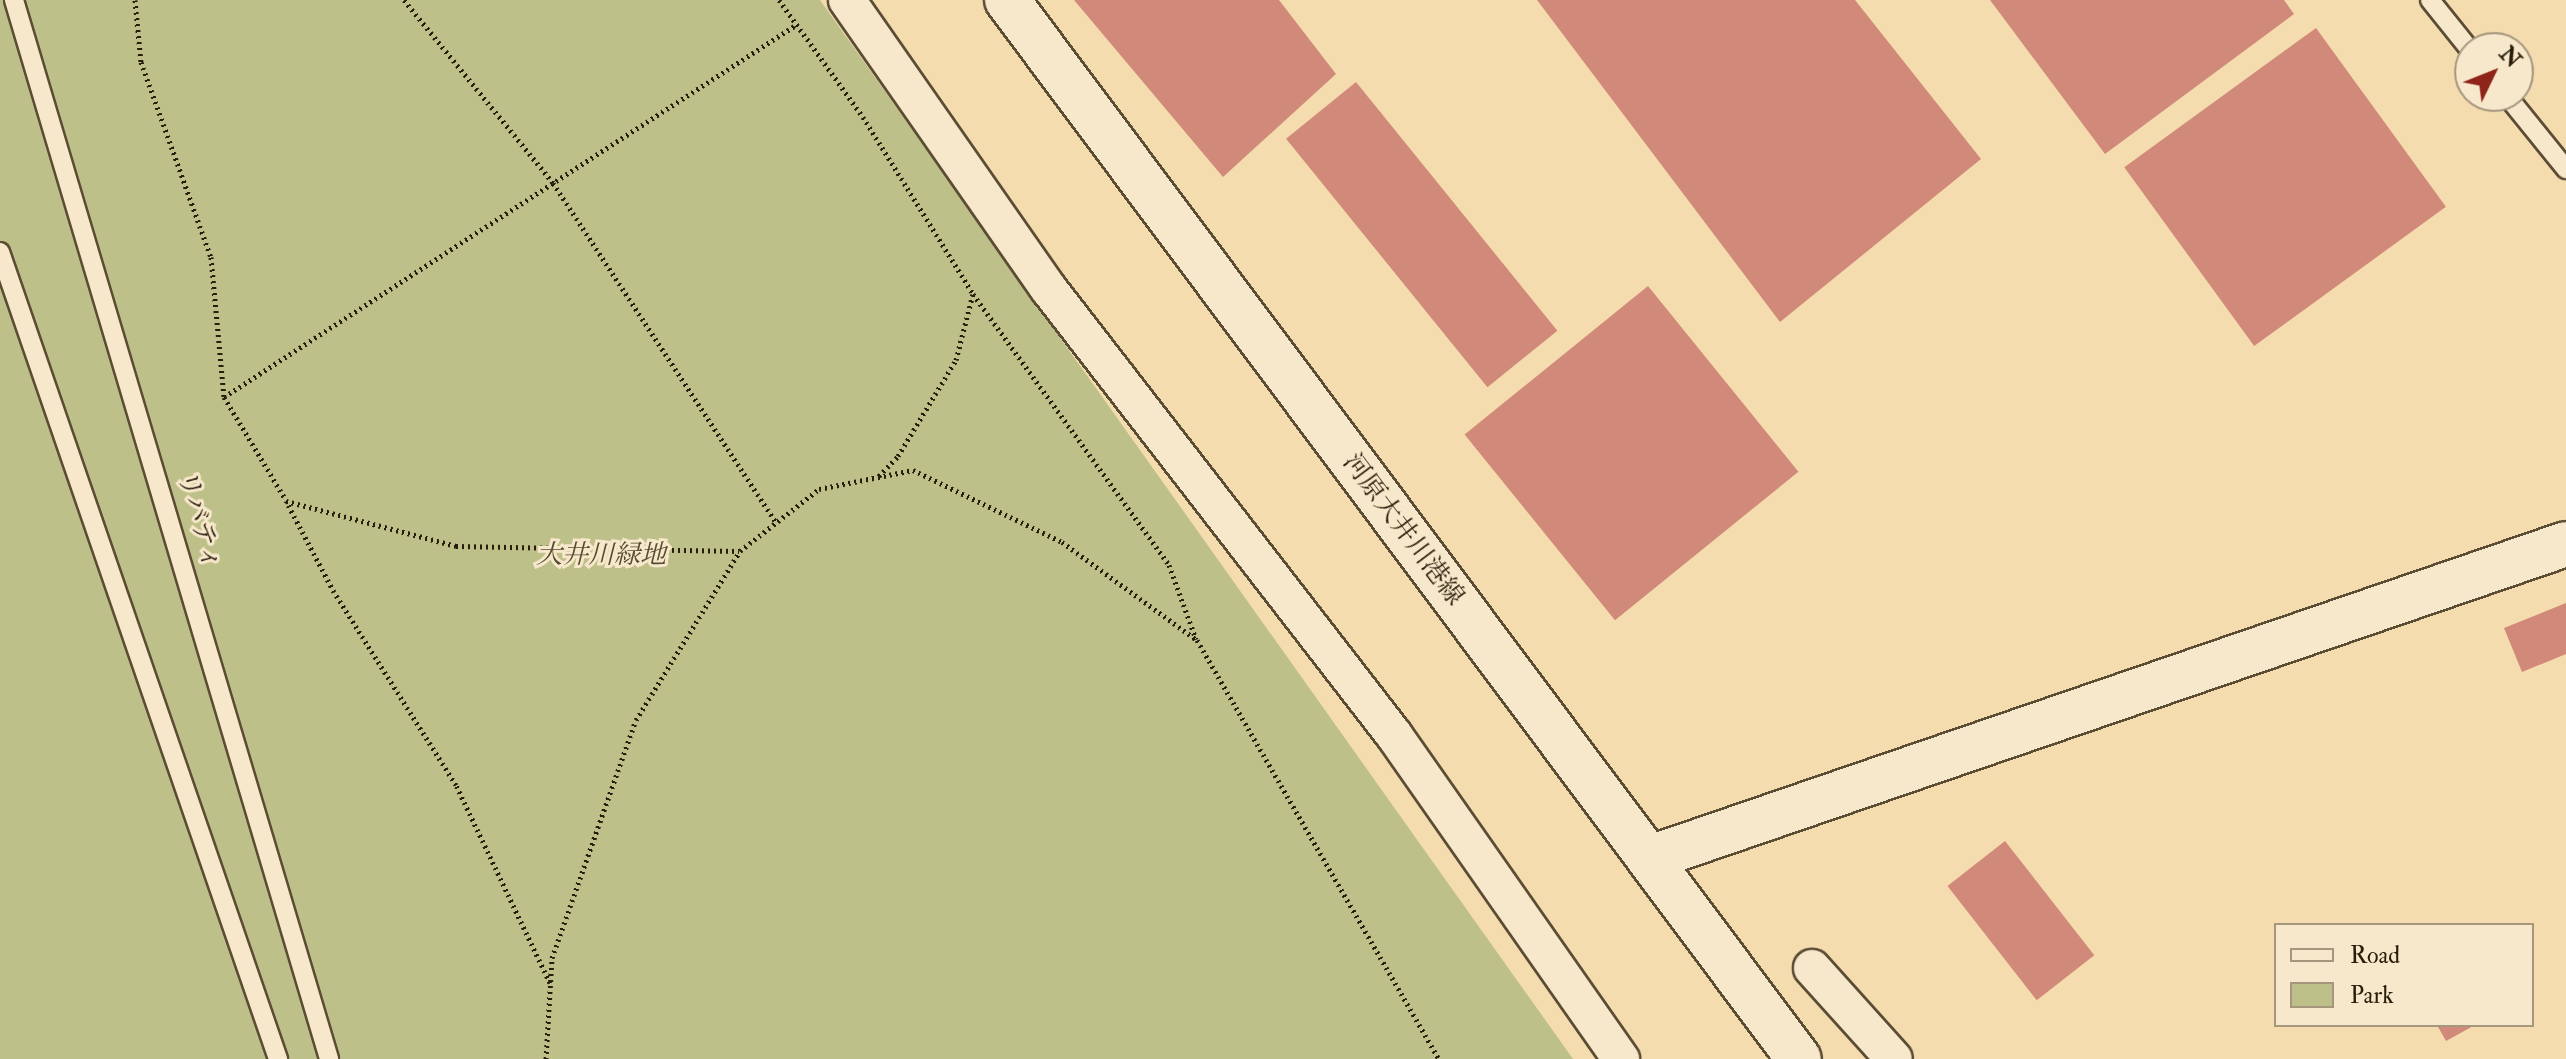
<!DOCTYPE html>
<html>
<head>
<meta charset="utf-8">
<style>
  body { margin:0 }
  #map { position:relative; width:2566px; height:1059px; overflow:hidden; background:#f4dcaf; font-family:"IM FELL Double Pica","Noto Serif JP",serif }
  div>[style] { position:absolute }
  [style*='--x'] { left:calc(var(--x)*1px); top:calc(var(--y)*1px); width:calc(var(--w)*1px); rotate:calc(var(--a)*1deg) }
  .green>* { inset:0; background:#bec089 }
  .building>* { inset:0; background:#d18a79; transform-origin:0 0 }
  .path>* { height:5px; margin-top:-2.5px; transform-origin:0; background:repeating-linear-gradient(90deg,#281c0b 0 2px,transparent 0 6px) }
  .roads { filter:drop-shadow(2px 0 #5b4c34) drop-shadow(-2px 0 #5b4c34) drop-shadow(0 2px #5b4c34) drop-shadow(0 -2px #5b4c34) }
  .lane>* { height:18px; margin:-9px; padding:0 9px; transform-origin:9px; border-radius:9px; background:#f8e8cb }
  .street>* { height:36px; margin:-18px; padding:0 18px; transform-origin:18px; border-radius:18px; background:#f8e8cb }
  .secondary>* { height:44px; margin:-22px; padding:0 22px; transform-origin:22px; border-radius:22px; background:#f8e8cb }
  span { translate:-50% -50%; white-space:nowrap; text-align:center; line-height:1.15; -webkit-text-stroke:6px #f8e8cb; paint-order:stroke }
  .street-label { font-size:26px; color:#281c0b }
  .park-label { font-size:26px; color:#554d31; font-style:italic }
  .legend { position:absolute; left:2274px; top:923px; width:260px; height:104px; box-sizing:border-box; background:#f8e8cb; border:2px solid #a5967e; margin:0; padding:10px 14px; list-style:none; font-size:24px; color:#281c0b }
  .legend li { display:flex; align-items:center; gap:16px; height:40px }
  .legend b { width:40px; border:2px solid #a5967e }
  .north { position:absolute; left:2454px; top:32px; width:80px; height:80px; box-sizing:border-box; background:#f8e8cb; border:2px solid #a5967e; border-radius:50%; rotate:47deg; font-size:22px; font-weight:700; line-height:32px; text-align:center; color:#281c0b }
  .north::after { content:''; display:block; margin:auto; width:28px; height:36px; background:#8f2418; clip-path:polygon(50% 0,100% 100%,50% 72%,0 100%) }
</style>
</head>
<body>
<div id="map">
  <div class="green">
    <div style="clip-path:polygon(0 0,820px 0,1573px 1059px,0 1059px)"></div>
  </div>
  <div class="building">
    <div style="clip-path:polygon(1074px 0,1279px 0,1336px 74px,1223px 177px)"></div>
    <div style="clip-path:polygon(1537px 0,1855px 0,1981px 159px,1780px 322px)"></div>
    <div style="clip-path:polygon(1990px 0,2284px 0,2294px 14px,2105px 154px)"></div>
    <div style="left:2316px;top:28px;width:221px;height:237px;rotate:54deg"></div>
    <div style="left:1356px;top:82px;width:320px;height:90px;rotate:51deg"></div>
    <div style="left:1648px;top:286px;width:239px;height:236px;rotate:51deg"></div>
    <div style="clip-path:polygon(2566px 603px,2566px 654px,2522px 672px,2504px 628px)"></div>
    <div style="left:2005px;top:841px;width:145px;height:73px;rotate:52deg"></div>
    <div style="clip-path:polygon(2437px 1025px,2475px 1025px,2446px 1041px)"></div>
  </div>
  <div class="path">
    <div style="--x:135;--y:0;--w:62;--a:84.5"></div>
    <div style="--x:141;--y:62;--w:207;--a:70.3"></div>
    <div style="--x:211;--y:257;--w:141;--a:84.7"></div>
    <div style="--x:224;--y:397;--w:120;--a:59"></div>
    <div style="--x:404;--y:0;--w:236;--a:50.8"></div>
    <div style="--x:553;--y:183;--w:407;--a:56.7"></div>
    <div style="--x:779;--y:0;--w:144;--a:54.3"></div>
    <div style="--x:863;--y:117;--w:208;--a:58.1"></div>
    <div style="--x:224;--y:397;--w:682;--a:-33.04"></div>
    <div style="--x:879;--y:476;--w:28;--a:-46"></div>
    <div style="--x:898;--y:456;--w:112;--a:-58.9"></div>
    <div style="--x:956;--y:360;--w:68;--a:-75.6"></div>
    <div style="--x:973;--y:294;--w:334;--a:54.1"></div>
    <div style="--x:1169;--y:565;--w:79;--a:70"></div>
    <div style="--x:550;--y:983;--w:219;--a:-115.4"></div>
    <div style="--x:456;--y:785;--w:228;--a:-122.3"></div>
    <div style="--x:334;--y:592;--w:103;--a:-117.8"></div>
    <div style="--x:286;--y:501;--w:176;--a:14.8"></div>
    <div style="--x:456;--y:546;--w:283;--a:1"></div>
    <div style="--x:546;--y:1059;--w:101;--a:-86.6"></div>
    <div style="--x:552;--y:958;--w:252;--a:-70.6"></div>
    <div style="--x:636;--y:720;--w:198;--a:-58.4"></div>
    <div style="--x:740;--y:551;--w:100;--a:-38.1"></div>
    <div style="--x:819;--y:489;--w:96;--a:-11.4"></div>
    <div style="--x:913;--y:470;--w:165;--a:25.8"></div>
    <div style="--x:1062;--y:542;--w:167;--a:36"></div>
    <div style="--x:1197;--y:640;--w:484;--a:60"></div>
  </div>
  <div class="roads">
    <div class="lane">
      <div style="--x:14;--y:0;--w:1105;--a:73.43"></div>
      <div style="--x:2430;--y:0;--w:64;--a:51.3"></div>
      <div style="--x:2507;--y:96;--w:94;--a:51.1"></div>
      <div style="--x:0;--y:252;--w:854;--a:70.99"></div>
    </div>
    <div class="street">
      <div style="--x:847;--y:0;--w:351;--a:55.1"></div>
      <div style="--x:1048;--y:288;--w:565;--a:52.26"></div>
      <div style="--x:1394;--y:735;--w:396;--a:55"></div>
      <div style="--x:1812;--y:968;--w:122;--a:48"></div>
    </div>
    <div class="secondary">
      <div style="--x:1007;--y:0;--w:1322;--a:53.21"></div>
      <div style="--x:1650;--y:858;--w:968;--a:-18.92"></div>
    </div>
  </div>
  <div class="street-label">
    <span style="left:199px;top:521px;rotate:74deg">リバティ</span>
    <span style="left:1403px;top:530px;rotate:53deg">河原大井川港線</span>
  </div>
  <div class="park-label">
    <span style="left:601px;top:556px">大井川緑地</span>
  </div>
  <ul class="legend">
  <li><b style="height:10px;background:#f8e8cb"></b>Road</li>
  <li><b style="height:22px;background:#bec089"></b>Park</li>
  </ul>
  <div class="north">N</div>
</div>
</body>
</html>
